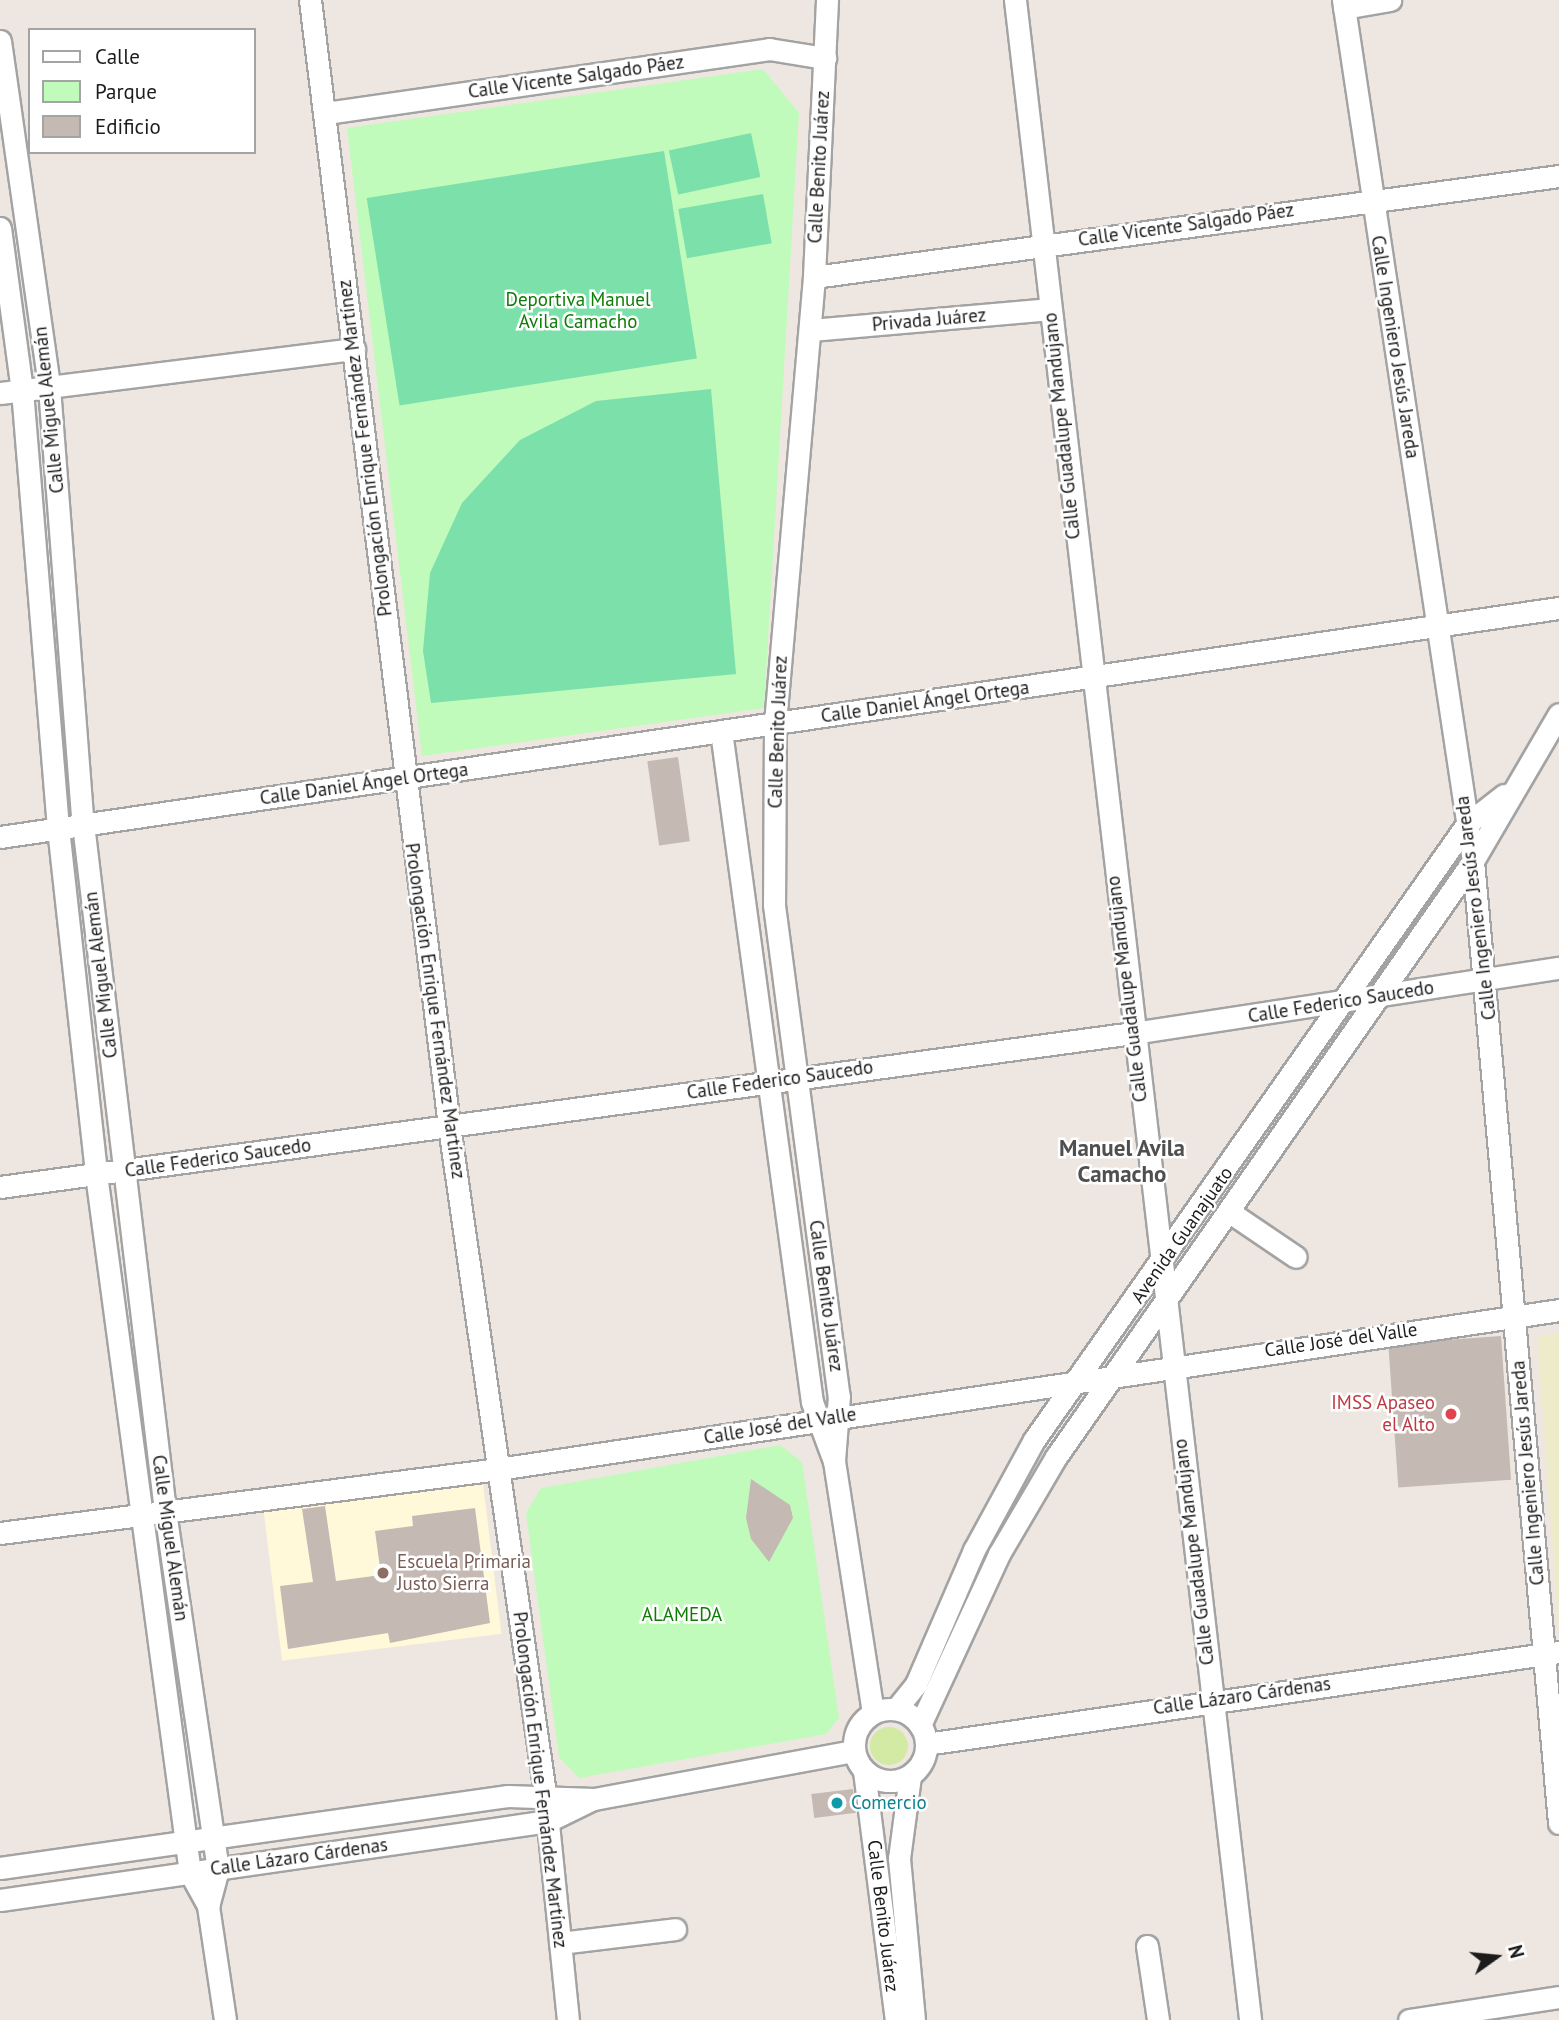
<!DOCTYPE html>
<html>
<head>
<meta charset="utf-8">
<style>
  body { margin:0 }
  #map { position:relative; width:1559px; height:2020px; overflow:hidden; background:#eee7e1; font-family:"PT Sans",sans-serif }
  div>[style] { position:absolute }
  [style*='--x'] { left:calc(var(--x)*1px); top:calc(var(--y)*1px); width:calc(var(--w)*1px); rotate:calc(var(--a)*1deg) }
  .education>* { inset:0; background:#fff9d9; transform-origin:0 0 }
  .farmland>* { inset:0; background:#eeebcb }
  .grass>* { inset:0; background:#d2eaa4 }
  .round { border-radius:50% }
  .park>* { inset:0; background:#c0fbbb }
  .pitch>* { inset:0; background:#7be0aa; transform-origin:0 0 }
  .building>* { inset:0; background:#c5b9b4; transform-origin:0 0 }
  .roads { filter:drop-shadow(2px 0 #a3a3a3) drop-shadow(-2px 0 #a3a3a3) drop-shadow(0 2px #a3a3a3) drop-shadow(0 -2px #a3a3a3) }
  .minor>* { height:21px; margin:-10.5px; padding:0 10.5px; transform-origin:10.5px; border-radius:10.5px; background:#fff }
  .minor>.ring { margin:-10.5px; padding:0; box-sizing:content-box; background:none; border:21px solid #fff; border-radius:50% }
  .dots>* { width:19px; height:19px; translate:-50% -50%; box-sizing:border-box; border:4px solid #fff; border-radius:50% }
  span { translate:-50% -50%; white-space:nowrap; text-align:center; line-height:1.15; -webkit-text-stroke:5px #fff; paint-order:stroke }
  .street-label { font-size:19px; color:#1c1c1c }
  .park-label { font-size:19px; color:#107c08 }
  .health-label { font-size:19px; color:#be3a42 }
  .right { translate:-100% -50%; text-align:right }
  .education-label { font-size:19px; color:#785e54 }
  .left { translate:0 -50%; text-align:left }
  .culture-label { font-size:19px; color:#0d838f }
  .quarter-label { font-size:23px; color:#4f4f4f; font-weight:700 }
  .legend { position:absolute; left:28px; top:28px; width:228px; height:126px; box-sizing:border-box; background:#fff; border:2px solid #a4a4a4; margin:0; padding:9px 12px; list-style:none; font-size:21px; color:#1c1c1c }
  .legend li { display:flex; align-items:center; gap:14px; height:35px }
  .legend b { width:35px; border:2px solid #a4a4a4 }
  .north { position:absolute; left:1461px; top:1922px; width:70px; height:70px; -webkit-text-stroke:5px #fff; paint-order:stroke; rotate:75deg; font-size:19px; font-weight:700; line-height:28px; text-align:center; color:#1c1c1c }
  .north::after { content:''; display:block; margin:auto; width:24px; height:32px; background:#1c1c1c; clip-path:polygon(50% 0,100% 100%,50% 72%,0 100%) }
</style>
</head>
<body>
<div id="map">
  <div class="education">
    <div style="left:483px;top:1484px;width:151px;height:221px;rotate:83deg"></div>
  </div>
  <div class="farmland">
    <div style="clip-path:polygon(1559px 1333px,1559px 1632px,1537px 1337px)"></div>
  </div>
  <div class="grass">
    <div class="round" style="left:870px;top:1727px;width:38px;height:38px"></div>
  </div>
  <div class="park">
    <div style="clip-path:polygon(763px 69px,799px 113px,764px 708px,422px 756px,347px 128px)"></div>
    <div style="clip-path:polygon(780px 1445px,802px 1462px,839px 1718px,826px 1734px,579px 1778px,559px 1757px,526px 1513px,541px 1488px)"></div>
  </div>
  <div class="pitch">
    <div style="left:751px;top:133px;width:45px;height:84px;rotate:78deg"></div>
    <div style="left:664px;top:151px;width:210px;height:301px;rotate:81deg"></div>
    <div style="left:763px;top:194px;width:50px;height:86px;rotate:80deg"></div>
    <div style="clip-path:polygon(711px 389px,736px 674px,431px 703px,423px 651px,430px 573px,462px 503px,520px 440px,596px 401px)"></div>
  </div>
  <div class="building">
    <div style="left:678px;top:757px;width:85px;height:31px;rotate:82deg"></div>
    <div style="left:1501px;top:1336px;width:144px;height:113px;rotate:86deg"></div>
    <div style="clip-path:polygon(751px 1479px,790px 1505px,793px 1518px,769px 1562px,751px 1539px,746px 1518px)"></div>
    <div style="clip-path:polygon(325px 1506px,336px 1581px,381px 1575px,375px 1531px,413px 1526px,412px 1516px,475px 1508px,490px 1623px,390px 1643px,388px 1633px,288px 1649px,280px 1586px,313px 1582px,302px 1509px)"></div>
    <div style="left:853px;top:1789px;width:24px;height:42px;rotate:83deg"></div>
  </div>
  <div class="roads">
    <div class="minor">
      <div style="--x:310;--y:0;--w:1135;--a:82.96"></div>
      <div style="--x:449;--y:1126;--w:675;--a:81.82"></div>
      <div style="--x:545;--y:1794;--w:227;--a:84.2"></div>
      <div style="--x:827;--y:0;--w:277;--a:92.7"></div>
      <div style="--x:814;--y:277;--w:448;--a:95"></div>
      <div style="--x:775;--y:723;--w:182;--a:90.3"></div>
      <div style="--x:774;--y:905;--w:495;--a:82.5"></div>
      <div style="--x:839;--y:1396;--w:65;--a:94.4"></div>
      <div style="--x:1015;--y:0;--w:2034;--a:83.36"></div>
      <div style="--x:1343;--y:0;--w:871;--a:81.41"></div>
      <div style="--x:1473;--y:861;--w:966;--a:84.89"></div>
      <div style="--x:1344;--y:8;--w:47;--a:-9.9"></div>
      <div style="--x:0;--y:41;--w:349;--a:81.9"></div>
      <div style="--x:49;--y:387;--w:438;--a:85.6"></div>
      <div style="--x:83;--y:824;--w:692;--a:83.19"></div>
      <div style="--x:165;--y:1511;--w:362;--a:81.6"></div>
      <div style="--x:218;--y:1869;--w:38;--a:105"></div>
      <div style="--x:326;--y:113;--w:448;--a:-8.2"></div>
      <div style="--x:769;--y:49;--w:57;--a:9.1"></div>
      <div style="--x:0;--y:228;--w:163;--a:82.3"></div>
      <div style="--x:22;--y:390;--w:439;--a:85.3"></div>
      <div style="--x:58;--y:828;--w:348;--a:83.7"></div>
      <div style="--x:96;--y:1174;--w:705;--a:82.34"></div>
      <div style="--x:190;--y:1873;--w:38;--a:61"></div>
      <div style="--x:208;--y:1906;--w:115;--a:81.5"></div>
      <div style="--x:814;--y:277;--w:752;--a:-7.72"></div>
      <div style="--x:810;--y:330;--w:240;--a:-5"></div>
      <div style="--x:0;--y:393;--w:357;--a:-7.1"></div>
      <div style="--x:721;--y:731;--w:677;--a:82.28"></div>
      <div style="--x:812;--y:1402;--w:63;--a:69.6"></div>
      <div style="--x:834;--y:1461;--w:254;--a:81.2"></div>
      <div style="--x:0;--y:837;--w:1576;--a:-8.36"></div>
      <div style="--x:0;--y:1187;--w:1143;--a:-7.74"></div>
      <div style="--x:1133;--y:1033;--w:431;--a:-8.7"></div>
      <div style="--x:1231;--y:1213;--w:78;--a:34.1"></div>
      <div style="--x:0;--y:1533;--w:502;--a:-7.32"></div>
      <div style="--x:498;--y:1469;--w:1073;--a:-8.52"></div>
      <div class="ring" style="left:854px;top:1709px;width:51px;height:51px"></div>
      <div style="--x:896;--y:1709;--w:32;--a:-51"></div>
      <div style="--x:916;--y:1684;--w:146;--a:-66.6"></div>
      <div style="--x:974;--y:1550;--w:125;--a:-61.4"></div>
      <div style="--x:1034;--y:1440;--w:753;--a:-54.9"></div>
      <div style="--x:1467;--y:824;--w:47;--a:-38.1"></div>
      <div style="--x:920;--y:1725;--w:188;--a:-65.2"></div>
      <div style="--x:999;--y:1554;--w:113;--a:-59.6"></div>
      <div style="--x:1056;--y:1457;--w:727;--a:-55.02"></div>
      <div style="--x:1473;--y:861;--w:170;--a:-59.7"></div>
      <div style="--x:926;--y:1744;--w:640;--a:-8.27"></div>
      <div style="--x:864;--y:1771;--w:251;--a:82.7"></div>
      <div style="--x:910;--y:1776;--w:83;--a:97.6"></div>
      <div style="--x:899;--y:1858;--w:163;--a:84.7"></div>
      <div style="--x:0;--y:1868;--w:513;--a:-8.07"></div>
      <div style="--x:508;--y:1796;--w:86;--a:2"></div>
      <div style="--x:594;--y:1799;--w:263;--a:-10.5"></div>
      <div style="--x:0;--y:1900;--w:554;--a:-8.2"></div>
      <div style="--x:548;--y:1821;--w:50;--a:-26.1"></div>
      <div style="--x:560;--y:1943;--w:116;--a:-6.9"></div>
      <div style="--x:1147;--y:1946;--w:75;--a:81.5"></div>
      <div style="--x:1409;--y:2020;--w:152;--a:-8.7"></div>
    </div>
  </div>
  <div class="dots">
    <div style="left:1451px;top:1414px;background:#e0444e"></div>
    <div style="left:383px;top:1573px;background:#8d6e63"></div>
    <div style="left:837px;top:1803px;background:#0f9aa8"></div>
  </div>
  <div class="street-label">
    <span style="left:576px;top:77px;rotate:-8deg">Calle Vicente Salgado Páez</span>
    <span style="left:819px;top:167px;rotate:-87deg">Calle Benito Juárez</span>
    <span style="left:1186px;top:225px;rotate:-8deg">Calle Vicente Salgado Páez</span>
    <span style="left:929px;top:320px;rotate:-5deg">Privada Juárez</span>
    <span style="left:1395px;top:347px;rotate:81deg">Calle Ingeniero Jesús Jareda</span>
    <span style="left:49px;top:410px;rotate:-96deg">Calle Miguel Alemán</span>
    <span style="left:1062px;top:426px;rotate:-96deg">Calle Guadalupe Mandujano</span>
    <span style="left:365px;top:448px;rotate:-97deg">Prolongación Enrique Fernández Martínez</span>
    <span style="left:925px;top:702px;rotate:-8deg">Calle Daniel Ángel Ortega</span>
    <span style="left:778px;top:732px;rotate:-88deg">Calle Benito Juárez</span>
    <span style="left:364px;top:784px;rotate:-8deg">Calle Daniel Ángel Ortega</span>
    <span style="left:1476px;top:908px;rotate:-97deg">Calle Ingeniero Jesús Jareda</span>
    <span style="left:101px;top:975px;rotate:-97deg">Calle Miguel Alemán</span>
    <span style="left:1127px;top:989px;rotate:-97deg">Calle Guadalupe Mandujano</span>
    <span style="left:1341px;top:1002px;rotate:-9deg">Calle Federico Saucedo</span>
    <span style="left:435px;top:1011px;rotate:82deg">Prolongación Enrique Fernández Martínez</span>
    <span style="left:780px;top:1080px;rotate:-8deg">Calle Federico Saucedo</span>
    <span style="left:218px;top:1158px;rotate:-8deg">Calle Federico Saucedo</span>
    <span style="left:1182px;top:1235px;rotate:-55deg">Avenida Guanajuato</span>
    <span style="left:826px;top:1296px;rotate:82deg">Calle Benito Juárez</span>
    <span style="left:1341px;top:1340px;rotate:-8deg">Calle José del Valle</span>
    <span style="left:780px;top:1426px;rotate:-9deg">Calle José del Valle</span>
    <span style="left:1528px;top:1473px;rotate:-95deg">Calle Ingeniero Jesús Jareda</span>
    <span style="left:170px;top:1538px;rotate:82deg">Calle Miguel Alemán</span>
    <span style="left:1194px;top:1552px;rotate:-97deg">Calle Guadalupe Mandujano</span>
    <span style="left:1242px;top:1696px;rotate:-8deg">Calle Lázaro Cárdenas</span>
    <span style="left:540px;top:1780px;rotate:83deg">Prolongación Enrique Fernández Martínez</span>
    <span style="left:299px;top:1857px;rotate:-8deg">Calle Lázaro Cárdenas</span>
    <span style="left:883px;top:1916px;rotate:83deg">Calle Benito Juárez</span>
  </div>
  <div class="park-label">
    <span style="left:578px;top:311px">Deportiva Manuel<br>Avila Camacho</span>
    <span style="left:682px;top:1615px">ALAMEDA</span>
  </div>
  <div class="health-label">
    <span class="right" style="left:1435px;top:1414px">IMSS Apaseo<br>el Alto</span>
  </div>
  <div class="education-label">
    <span class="left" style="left:397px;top:1573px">Escuela Primaria<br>Justo Sierra</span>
  </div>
  <div class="culture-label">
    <span class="left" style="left:851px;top:1803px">Comercio</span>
  </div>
  <div class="quarter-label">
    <span style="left:1122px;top:1161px">Manuel Avila<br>Camacho</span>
  </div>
  <ul class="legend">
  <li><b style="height:9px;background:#fff"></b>Calle</li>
  <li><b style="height:19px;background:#c0fbbb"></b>Parque</li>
  <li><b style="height:19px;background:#c5b9b4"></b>Edificio</li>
  </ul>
  <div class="north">N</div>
</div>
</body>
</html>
